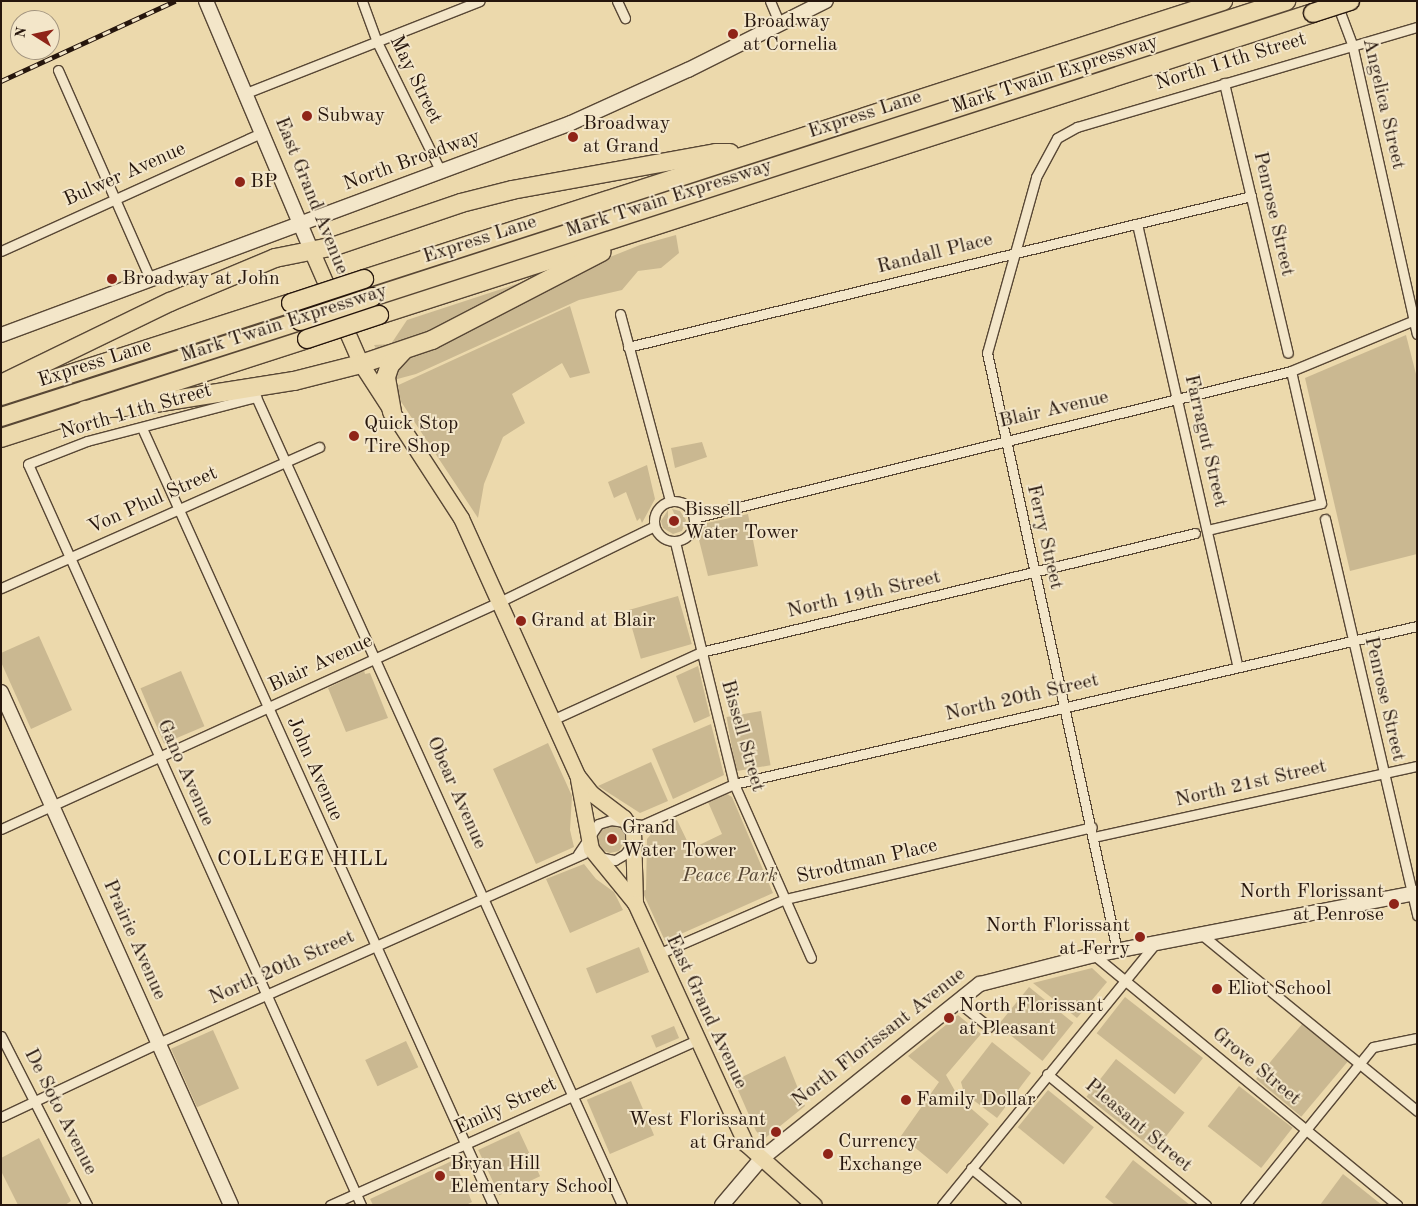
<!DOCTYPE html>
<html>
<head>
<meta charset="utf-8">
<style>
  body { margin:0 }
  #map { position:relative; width:1418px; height:1206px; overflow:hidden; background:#ecd9ac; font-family:"Old Standard TT",serif }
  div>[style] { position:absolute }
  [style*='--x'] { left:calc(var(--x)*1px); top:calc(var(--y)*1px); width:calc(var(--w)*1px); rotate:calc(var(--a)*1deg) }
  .green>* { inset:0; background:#cab891; transform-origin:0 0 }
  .roads { filter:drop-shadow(1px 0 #584735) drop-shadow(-1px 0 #584735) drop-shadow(0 1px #584735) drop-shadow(0 -1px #584735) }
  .street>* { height:9px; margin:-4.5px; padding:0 4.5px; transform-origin:4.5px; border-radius:4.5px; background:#f3e6c9 }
  .street>.ring { margin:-4.5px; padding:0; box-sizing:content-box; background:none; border:9px solid #f3e6c9; border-radius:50% }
  .secondary>* { height:14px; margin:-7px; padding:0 7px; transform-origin:7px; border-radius:7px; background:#f3e6c9 }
  .primary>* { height:15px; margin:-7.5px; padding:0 7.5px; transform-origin:7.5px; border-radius:7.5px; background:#ecd9ac }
  .highway>* { height:18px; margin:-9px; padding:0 9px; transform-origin:9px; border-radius:9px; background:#ecd9ac }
  .rail>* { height:4.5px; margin-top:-2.25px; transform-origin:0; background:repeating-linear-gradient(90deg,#f3e6c9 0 8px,#26160d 0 16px); box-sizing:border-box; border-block:1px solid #26160d }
  .bridges { filter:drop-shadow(1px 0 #26160d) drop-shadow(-1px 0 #26160d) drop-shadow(0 1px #26160d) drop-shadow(0 -1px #26160d) }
  .highway-bridge>* { height:18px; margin:-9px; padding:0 9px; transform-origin:9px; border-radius:9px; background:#ecd9ac }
  .dots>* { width:14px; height:14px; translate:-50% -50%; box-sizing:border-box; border:2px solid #f3e6c9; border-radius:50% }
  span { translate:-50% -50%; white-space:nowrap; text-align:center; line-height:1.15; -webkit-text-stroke:4px #f3e6c9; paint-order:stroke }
  .poi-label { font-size:20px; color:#26160d }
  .left { translate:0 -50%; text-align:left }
  .right { translate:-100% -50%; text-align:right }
  .street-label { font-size:20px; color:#26160d }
  .park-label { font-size:20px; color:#574735; font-style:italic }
  .neighbourhood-label { font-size:21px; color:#26160d; letter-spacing:1px }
  .frame { position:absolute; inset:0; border:2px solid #26160d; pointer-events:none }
  .north { position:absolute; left:10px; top:10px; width:50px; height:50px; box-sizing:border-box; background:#f3e6c9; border:1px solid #a1937e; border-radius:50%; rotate:280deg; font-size:14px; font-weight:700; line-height:20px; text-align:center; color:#26160d }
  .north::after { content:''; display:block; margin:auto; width:18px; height:22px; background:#8f2418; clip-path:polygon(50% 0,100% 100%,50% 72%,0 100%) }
</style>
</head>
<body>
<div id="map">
  <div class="green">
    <div style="clip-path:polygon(676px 235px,679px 253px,661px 268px,638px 271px,622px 290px,579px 300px,416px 374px,390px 381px,407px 355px,595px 263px,640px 245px)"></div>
    <div style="clip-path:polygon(556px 271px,440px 331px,377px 350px,374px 345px,391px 344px,407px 320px)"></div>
    <div style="clip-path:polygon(570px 306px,590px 373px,570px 378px,562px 363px,512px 394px,525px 423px,503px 437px,484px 484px,478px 518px,392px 388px)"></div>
    <div style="clip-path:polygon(1406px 335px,1417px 378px,1417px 554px,1350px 571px,1305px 378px)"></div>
    <div style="clip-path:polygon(702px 442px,707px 457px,675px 468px,671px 448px)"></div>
    <div style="clip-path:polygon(647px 465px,655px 499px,642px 523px,640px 518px,637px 521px,626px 492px,614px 498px,608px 482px)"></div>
    <div style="clip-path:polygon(672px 509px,680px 511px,686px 520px,682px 531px,673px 534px,663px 528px,661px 521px,668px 510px,668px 527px,680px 526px)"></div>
    <div style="clip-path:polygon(748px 514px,758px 566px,708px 576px,697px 532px,707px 523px)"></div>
    <div style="left:678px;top:596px;width:50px;height:53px;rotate:74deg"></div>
    <div style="clip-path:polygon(39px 636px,72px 710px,31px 729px,1px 662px,1px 653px)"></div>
    <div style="clip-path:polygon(698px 666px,710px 716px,694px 723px,676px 676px)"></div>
    <div style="clip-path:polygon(364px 670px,365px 674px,370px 673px,388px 718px,346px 732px,328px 688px)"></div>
    <div style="left:181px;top:671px;width:60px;height:44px;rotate:67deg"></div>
    <div style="left:761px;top:711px;width:55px;height:35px;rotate:80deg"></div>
    <div style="clip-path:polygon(711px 724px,724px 775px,673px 799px,652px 749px)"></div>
    <div style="clip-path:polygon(548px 743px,572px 796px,570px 830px,574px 847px,536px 864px,493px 769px)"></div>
    <div style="clip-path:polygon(651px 762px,668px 801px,640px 813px,598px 786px)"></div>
    <div style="clip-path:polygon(727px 794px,732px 797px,773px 893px,665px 941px,642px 891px,646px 890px,647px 839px,655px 830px,677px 820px,691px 849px,722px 834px,708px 802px)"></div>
    <div style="clip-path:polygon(610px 824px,623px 830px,626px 839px,619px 851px,610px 853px,601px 850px,596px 841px,601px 828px)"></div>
    <div style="clip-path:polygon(584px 864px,596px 879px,614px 892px,623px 910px,570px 933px,546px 879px)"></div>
    <div style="left:639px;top:947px;width:27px;height:57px;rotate:68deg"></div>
    <div style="clip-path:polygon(1092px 968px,1107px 982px,1077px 1018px,1033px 983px)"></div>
    <div style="left:1029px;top:987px;width:57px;height:49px;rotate:39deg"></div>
    <div style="left:1125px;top:997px;width:99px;height:46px;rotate:38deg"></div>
    <div style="clip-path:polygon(958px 1015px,981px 1034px,946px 1075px,959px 1098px,989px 1124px,947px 1174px,901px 1136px,939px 1082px,908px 1056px)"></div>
    <div style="left:1303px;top:1023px;width:59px;height:73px;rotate:40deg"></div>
    <div style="left:674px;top:1026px;width:13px;height:25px;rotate:67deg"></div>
    <div style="left:213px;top:1030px;width:64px;height:46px;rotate:66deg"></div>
    <div style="left:406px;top:1041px;width:29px;height:45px;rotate:65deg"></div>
    <div style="clip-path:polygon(992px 1042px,1031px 1073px,997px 1118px,964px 1093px,961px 1082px)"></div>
    <div style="clip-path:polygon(785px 1056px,805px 1106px,764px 1139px,756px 1131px,734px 1081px)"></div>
    <div style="left:1116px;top:1059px;width:87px;height:48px;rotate:38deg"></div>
    <div style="left:631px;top:1081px;width:59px;height:48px;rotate:67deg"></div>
    <div style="left:1239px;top:1086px;width:68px;height:51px;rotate:38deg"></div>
    <div style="left:1048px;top:1090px;width:59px;height:48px;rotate:39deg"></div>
    <div style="left:519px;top:1131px;width:50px;height:45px;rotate:65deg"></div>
    <div style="clip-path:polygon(39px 1138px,71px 1201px,65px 1205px,18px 1205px,1px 1171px,1px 1158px)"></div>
    <div style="clip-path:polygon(454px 1160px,472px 1202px,466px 1205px,373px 1205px,370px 1199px)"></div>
    <div style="clip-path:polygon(1133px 1160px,1190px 1205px,1115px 1205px,1105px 1197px)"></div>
    <div style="clip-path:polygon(1343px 1174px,1382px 1205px,1320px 1205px)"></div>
  </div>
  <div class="roads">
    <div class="street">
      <div style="--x:362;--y:1;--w:44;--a:69.9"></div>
      <div style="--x:377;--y:42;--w:145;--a:63.8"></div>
      <div style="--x:617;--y:1;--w:19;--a:65"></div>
      <div style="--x:770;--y:1;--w:25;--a:67"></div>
      <div style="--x:1337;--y:4;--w:43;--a:69.4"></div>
      <div style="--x:1352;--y:44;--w:297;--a:77.4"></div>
      <div style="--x:58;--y:70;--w:228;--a:66.2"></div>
      <div style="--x:1224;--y:83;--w:277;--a:76.7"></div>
      <div style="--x:246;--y:93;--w:251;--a:-21.5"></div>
      <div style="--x:1137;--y:224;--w:454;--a:77.2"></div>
      <div style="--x:1;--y:251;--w:288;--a:-24.4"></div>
      <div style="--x:620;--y:314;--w:194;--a:75"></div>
      <div style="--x:628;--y:347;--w:641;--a:-13.62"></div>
      <div style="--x:142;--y:428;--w:853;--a:65.69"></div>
      <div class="ring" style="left:654px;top:501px;width:31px;height:31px"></div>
      <div style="--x:694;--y:518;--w:615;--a:-13.83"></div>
      <div style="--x:1291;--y:371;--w:136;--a:-22.4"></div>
      <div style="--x:1325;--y:519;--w:407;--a:76.9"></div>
      <div style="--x:1207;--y:530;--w:117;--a:-13.3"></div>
      <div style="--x:1321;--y:503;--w:135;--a:-102.8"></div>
      <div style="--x:675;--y:542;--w:249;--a:76.3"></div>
      <div style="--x:734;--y:784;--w:190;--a:66.1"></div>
      <div style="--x:1;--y:588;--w:348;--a:-23.9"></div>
      <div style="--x:552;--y:720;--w:164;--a:-24.5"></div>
      <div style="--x:701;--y:652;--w:508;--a:-13.54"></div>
      <div style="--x:1;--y:829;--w:547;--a:-24.5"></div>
      <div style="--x:499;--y:602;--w:171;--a:-26"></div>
      <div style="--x:1094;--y:837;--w:331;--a:-12.4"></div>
      <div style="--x:578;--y:854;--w:36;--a:-56"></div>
      <div style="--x:598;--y:824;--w:14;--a:-17"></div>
      <div style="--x:611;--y:820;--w:31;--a:9"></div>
      <div style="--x:642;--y:825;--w:101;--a:-24"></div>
      <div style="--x:734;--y:784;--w:701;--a:-13.03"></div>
      <div style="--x:599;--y:857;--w:16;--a:11"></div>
      <div style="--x:615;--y:860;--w:12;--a:-31"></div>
      <div style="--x:625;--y:854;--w:14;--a:-54"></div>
      <div style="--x:1201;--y:934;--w:279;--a:39.3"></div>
      <div style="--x:1117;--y:950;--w:611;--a:-102.28"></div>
      <div style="--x:987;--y:353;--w:183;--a:-74.4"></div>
      <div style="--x:1036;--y:177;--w:44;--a:-61.7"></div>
      <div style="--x:1057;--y:138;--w:23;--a:-29"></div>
      <div style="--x:1077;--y:127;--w:354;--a:-16.4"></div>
      <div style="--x:658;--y:954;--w:138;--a:-23.4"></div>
      <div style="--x:785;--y:899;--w:315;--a:-13.2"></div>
      <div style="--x:1094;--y:955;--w:393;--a:39.5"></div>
      <div style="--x:957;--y:1001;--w:41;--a:39.1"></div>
      <div style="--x:1;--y:1036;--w:190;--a:63"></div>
      <div style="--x:1047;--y:1074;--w:206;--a:39.5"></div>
      <div style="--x:1;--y:1117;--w:174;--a:-25.2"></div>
      <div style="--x:158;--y:1043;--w:466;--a:-24"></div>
      <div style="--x:971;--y:1168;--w:58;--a:39.4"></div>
      <div style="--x:330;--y:1205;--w:402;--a:-24.2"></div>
      <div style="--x:361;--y:1205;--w:812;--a:-114.2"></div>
      <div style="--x:28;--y:464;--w:63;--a:-21.3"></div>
      <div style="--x:87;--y:441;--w:175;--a:-14.6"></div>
      <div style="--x:256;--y:397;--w:887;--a:65.63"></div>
      <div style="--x:942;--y:1205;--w:338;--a:-50.8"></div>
      <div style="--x:1245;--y:1205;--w:203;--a:-51"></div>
      <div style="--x:1373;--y:1047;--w:45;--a:-11.6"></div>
    </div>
    <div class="secondary">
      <div style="--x:206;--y:1;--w:272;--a:67.1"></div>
      <div style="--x:1;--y:335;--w:608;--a:-20.4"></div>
      <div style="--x:571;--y:123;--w:128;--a:-24.4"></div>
      <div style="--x:688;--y:70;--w:154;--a:-26.6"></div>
      <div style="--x:1;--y:692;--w:562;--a:65.85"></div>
      <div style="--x:722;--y:1205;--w:59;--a:-49.8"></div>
      <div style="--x:760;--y:1160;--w:282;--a:-38.7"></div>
      <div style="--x:980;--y:984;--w:118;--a:-14.3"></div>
      <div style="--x:1094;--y:955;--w:329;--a:-10.9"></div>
    </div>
    <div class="primary">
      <div style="--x:312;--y:252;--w:122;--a:66.4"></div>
      <div style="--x:361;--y:364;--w:184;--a:57"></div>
      <div style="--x:461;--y:518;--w:282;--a:65.7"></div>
      <div style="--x:577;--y:775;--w:23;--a:52"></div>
      <div style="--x:591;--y:793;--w:41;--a:37.1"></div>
      <div style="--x:624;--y:818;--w:16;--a:55"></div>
      <div style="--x:633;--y:831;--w:72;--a:88.4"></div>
      <div style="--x:578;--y:779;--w:71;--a:79.5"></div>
      <div style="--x:591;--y:849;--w:70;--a:50.8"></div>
      <div style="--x:635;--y:903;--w:265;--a:65.3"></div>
      <div style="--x:746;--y:1144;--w:91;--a:41.9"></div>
    </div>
    <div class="highway">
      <div style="--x:364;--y:279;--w:903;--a:-17.93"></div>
      <div style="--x:372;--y:297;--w:961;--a:-17.94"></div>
      <div style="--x:379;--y:315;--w:982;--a:-17.92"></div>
      <div style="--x:1;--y:384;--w:188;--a:-25.9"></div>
      <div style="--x:170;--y:302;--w:114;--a:-22.7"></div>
      <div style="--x:275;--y:258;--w:61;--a:-11.3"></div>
      <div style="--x:335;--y:246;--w:133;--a:-18.8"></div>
      <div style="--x:461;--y:203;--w:53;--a:-14.3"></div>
      <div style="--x:512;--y:190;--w:207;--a:-10.3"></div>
      <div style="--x:716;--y:153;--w:14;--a:0"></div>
      <div style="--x:1;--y:396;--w:305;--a:-17.8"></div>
      <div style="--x:85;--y:410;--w:51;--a:-4.5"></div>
      <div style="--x:136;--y:406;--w:160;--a:-9"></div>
      <div style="--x:294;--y:381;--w:69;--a:-14.2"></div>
      <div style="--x:361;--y:364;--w:75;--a:-18.7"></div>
      <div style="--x:432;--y:340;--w:191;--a:-27.4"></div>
      <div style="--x:392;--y:412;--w:36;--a:-100"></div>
      <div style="--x:386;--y:377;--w:13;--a:-72"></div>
      <div style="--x:390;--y:365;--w:19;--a:-47"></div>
      <div style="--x:1;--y:417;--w:314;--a:-17.8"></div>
      <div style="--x:1;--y:438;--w:322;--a:-17.9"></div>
    </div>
  </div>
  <div class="rail">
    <div style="--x:1;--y:81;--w:192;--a:-24.7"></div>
  </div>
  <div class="bridges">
    <div class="highway-bridge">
      <div style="--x:1313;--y:13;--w:39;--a:-18"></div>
      <div style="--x:291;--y:303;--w:77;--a:-18.2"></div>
      <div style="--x:300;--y:321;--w:76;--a:-18.4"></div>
      <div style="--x:307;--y:339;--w:76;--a:-18.4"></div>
    </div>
  </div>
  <div class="dots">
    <div style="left:733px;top:34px;background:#8f2418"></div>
    <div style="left:307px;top:116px;background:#8f2418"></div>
    <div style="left:573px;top:137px;background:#8f2418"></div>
    <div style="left:240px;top:182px;background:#8f2418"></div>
    <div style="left:112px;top:279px;background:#8f2418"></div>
    <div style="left:354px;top:436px;background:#8f2418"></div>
    <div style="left:674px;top:521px;background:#8f2418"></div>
    <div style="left:521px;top:621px;background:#8f2418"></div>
    <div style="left:612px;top:839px;background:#8f2418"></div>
    <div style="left:1394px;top:904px;background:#8f2418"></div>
    <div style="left:1140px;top:937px;background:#8f2418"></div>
    <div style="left:1217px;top:989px;background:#8f2418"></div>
    <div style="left:949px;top:1018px;background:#8f2418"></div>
    <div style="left:906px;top:1100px;background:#8f2418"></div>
    <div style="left:776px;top:1132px;background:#8f2418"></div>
    <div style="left:828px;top:1154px;background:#8f2418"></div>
    <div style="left:440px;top:1176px;background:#8f2418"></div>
  </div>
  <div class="poi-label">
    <span class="left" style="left:743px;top:34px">Broadway<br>at Cornelia</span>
    <span class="left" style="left:317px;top:116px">Subway</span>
    <span class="left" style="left:583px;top:136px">Broadway<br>at Grand</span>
    <span class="left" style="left:250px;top:182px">BP</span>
    <span class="left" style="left:122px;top:279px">Broadway at John</span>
    <span class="left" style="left:364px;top:436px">Quick Stop<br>Tire Shop</span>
    <span class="left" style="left:684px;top:522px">Bissell<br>Water Tower</span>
    <span class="left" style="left:531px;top:621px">Grand at Blair</span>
    <span class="left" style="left:622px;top:840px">Grand<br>Water Tower</span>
    <span class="right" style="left:1384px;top:904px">North Florissant<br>at Penrose</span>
    <span class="right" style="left:1130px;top:938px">North Florissant<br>at Ferry</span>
    <span class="left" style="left:1227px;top:989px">Eliot School</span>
    <span class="left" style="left:959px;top:1018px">North Florissant<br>at Pleasant</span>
    <span class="left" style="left:916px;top:1100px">Family Dollar</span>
    <span class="right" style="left:766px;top:1132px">West Florissant<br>at Grand</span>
    <span class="left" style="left:838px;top:1154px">Currency<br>Exchange</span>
    <span class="left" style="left:450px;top:1176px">Bryan Hill<br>Elementary School</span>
  </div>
  <div class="street-label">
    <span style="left:1231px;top:62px;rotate:-17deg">North 11th Street</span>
    <span style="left:1055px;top:75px;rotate:-18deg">Mark Twain Expressway</span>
    <span style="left:415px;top:80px;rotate:64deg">May Street</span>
    <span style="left:1383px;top:104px;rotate:77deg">Angelica Street</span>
    <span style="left:865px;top:115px;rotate:-18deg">Express Lane</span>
    <span style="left:412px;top:161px;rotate:-20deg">North Broadway</span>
    <span style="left:125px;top:175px;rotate:-24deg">Bulwer Avenue</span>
    <span style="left:311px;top:196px;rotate:68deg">East Grand Avenue</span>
    <span style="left:669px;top:199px;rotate:-18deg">Mark Twain Expressway</span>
    <span style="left:1273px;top:214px;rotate:77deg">Penrose Street</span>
    <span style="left:480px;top:240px;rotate:-18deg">Express Lane</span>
    <span style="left:935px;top:254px;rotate:-14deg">Randall Place</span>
    <span style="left:284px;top:324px;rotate:-18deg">Mark Twain Expressway</span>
    <span style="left:95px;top:364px;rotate:-18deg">Express Lane</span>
    <span style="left:1054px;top:410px;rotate:-13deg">Blair Avenue</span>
    <span style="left:136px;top:412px;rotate:-16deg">North 11th Street</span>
    <span style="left:1205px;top:441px;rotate:77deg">Farragut Street</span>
    <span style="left:153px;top:501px;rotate:-24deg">Von Phul Street</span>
    <span style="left:1044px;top:537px;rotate:77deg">Ferry Street</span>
    <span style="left:864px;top:595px;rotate:-13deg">North 19th Street</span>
    <span style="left:321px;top:664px;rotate:-25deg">Blair Avenue</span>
    <span style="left:1022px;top:698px;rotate:-13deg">North 20th Street</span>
    <span style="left:1384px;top:699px;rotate:77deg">Penrose Street</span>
    <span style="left:742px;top:736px;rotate:74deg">Bissell Street</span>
    <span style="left:314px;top:769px;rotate:66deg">John Avenue</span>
    <span style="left:185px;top:773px;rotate:66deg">Gano Avenue</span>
    <span style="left:1251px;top:784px;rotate:-13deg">North 21st Street</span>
    <span style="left:456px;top:793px;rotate:66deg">Obear Avenue</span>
    <span style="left:867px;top:862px;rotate:-13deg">Strodtman Place</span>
    <span style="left:134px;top:940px;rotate:66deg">Prairie Avenue</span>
    <span style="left:282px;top:968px;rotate:-24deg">North 20th Street</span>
    <span style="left:706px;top:1012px;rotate:65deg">East Grand Avenue</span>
    <span style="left:879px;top:1038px;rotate:-38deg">North Florissant Avenue</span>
    <span style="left:1256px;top:1067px;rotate:40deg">Grove Street</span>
    <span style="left:506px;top:1107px;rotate:-25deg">Emily Street</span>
    <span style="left:60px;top:1112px;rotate:63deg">De Soto Avenue</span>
    <span style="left:1138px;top:1126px;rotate:40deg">Pleasant Street</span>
  </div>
  <div class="park-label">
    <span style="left:730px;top:876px">Peace Park</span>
  </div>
  <div class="neighbourhood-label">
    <span style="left:303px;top:860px">COLLEGE HILL</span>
  </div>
  <div class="frame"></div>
  <div class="north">N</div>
</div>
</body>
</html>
